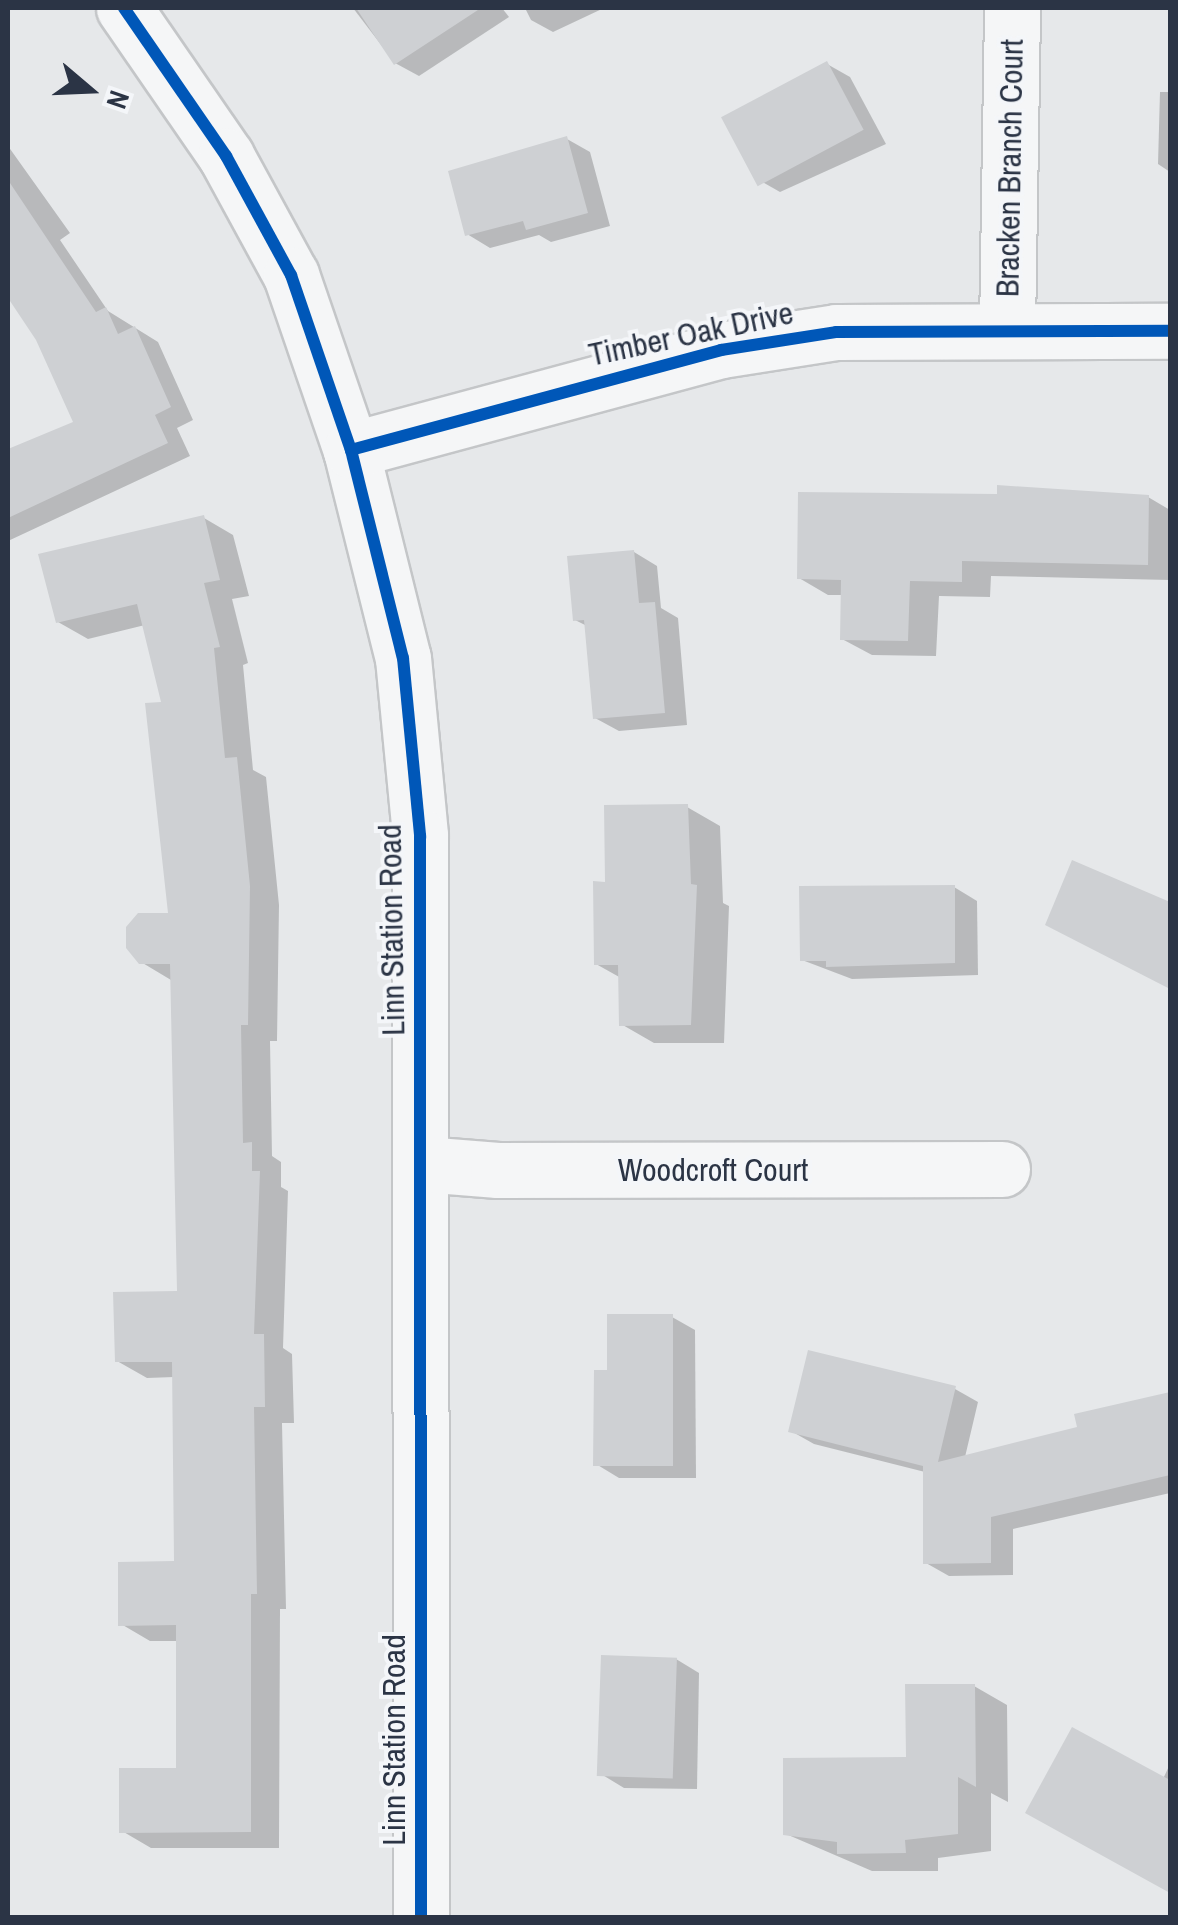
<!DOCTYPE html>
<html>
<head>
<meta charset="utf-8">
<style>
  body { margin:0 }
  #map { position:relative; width:1178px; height:1925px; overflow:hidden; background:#e6e8ea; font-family:"Archivo Narrow",sans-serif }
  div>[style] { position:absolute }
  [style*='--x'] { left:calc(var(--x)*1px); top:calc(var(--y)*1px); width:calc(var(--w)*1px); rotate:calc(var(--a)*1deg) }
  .shadow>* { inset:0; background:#0003 }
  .building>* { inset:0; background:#ced0d3; transform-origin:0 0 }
  .roads { filter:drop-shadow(2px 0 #c4c6c8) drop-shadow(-2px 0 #c4c6c8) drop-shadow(0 2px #c4c6c8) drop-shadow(0 -2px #c4c6c8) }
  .minor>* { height:55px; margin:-27.5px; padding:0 27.5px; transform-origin:27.5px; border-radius:27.5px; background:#f5f6f7 }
  .cycleway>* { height:12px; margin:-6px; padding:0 6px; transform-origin:6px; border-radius:6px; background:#0057b8 }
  span { translate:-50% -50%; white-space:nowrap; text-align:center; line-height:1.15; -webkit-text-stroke:8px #f4f6f9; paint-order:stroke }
  .street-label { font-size:32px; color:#2b3445 }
  .frame { position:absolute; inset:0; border:10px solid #2b3445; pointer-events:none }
  .north { position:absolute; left:40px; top:40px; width:100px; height:100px; -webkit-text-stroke:8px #f4f6f9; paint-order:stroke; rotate:109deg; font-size:28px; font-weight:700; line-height:40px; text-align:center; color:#2b3445 }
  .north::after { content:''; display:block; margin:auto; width:35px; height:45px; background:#2b3445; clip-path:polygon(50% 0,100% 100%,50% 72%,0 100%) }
</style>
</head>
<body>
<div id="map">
  <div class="shadow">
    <div style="clip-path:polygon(353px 8px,502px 8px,509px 17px,419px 76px,395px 63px)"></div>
    <div style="clip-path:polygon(525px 8px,604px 8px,553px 32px,531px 20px)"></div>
    <div style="clip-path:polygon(827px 64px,850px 77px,886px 144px,780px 192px,757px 179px)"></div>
    <div style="clip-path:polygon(1160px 92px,1170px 92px,1170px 172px,1158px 164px)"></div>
    <div style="clip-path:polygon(567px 139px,590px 152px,610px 226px,551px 242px,539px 235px,490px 248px,467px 234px)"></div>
    <div style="clip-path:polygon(8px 146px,70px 233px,60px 240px,108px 311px,158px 342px,193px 420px,177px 428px,190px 456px,8px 541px,8px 451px,77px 424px,38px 338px,8px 293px)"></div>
    <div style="clip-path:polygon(1148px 497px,1170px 510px,1170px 580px,991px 576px,990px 597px,939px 596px,936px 656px,872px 655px,842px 639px,843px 595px,828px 595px,799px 578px)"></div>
    <div style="clip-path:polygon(204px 518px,233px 535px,249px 596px,232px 599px,248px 663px,243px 665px,253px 770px,266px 777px,279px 905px,277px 1041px,270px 1041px,272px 1156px,281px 1162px,281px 1187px,288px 1191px,283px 1348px,292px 1354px,294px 1423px,282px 1423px,286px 1609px,280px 1609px,279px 1848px,151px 1848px,122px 1831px,179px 1771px,178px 1641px,150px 1641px,121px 1624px,177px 1564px,174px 1377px,147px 1378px,117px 1361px,179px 1294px,171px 980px,141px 962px,170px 916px,164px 704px,145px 625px,88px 639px,58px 622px)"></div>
    <div style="clip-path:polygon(634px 552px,657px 566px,661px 608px,678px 618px,687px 725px,619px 731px,595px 718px,587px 626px,575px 620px)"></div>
    <div style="clip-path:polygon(687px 807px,720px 826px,723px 903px,729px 906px,724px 1043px,654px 1043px,621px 1024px,621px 978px,596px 964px,608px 884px)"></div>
    <div style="clip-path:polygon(954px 887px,977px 901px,978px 975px,852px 979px,802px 960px)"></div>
    <div style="clip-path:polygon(672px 1317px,695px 1330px,696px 1478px,619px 1478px,596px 1464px,610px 1372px)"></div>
    <div style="clip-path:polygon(955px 1389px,978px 1402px,965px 1457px,1080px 1429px,1077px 1416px,1170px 1395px,1170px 1493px,1013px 1529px,1013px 1575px,949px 1576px,926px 1563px,925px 1472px,814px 1444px,791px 1431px)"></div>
    <div style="clip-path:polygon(676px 1659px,699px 1673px,697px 1789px,624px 1788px,601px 1774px)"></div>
    <div style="clip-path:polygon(974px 1686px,1007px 1705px,1008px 1802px,991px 1793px,991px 1851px,938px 1858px,938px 1871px,872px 1871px,786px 1834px,908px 1760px)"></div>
    <div style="clip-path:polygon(1170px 1764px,1170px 1891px,1060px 1831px,1163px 1779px)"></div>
  </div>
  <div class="building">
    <div style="clip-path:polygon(356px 8px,481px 8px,394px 65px)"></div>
    <div style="left:827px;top:61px;width:78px;height:120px;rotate:62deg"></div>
    <div style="clip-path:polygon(567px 136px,588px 213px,526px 230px,523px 221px,465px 236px,448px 171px)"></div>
    <div style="clip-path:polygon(8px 180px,96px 312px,106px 307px,118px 334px,135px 326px,171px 407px,155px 415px,168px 443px,8px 518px,8px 449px,73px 422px,36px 340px,8px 298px)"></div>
    <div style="clip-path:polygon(997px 485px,1149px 495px,1148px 565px,962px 561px,962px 582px,910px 581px,908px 641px,840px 640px,841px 580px,797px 579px,798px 492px,997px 494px)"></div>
    <div style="clip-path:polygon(204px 515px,220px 580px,204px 583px,220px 647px,214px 648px,225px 758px,237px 757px,250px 886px,248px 1025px,241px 1025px,243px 1143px,252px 1142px,252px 1171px,260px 1171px,254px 1334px,264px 1334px,265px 1407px,254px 1407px,257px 1594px,251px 1594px,251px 1832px,119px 1833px,119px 1768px,176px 1768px,176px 1625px,118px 1626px,118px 1562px,174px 1561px,172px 1362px,115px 1362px,113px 1292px,177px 1291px,170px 964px,139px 964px,126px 948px,126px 927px,138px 913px,168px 913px,145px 703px,161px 702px,137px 604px,56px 623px,38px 554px)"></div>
    <div style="clip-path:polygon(634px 550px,639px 603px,655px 602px,665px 713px,593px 719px,584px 620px,573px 621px,567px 556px)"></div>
    <div style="clip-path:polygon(688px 804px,691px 884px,697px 885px,691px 1025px,619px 1026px,618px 965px,594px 965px,593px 881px,605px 882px,604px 805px)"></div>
    <div style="clip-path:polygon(1072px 860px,1170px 902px,1170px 989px,1045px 925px)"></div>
    <div style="clip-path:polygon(955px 885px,955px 963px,826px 967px,826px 961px,800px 961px,799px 886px)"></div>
    <div style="clip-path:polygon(607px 1314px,673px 1314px,673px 1466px,593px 1466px,594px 1370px,607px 1370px)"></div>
    <div style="clip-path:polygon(808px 1350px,956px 1386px,938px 1462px,1077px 1427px,1074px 1414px,1170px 1392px,1170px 1475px,991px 1517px,991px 1563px,923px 1564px,923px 1466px,788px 1432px)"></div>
    <div style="left:601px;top:1655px;width:76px;height:121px;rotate:2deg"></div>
    <div style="clip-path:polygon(905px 1684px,975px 1684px,976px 1787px,958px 1777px,958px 1834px,905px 1840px,906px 1853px,837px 1854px,837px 1842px,783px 1835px,783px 1758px,906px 1757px)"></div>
    <div style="clip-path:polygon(1072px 1727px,1170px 1780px,1170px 1893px,1025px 1813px)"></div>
  </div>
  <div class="roads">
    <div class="minor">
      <div style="--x:124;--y:8;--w:180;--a:55.4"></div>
      <div style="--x:226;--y:156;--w:136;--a:61.4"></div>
      <div style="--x:291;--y:275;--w:185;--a:71.1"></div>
      <div style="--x:351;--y:450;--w:214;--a:76"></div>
      <div style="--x:403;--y:658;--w:179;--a:84.5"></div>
      <div style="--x:420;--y:836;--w:1082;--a:89.95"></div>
      <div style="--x:1007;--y:329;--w:321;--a:-89.1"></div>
      <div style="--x:351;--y:450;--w:383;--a:-15.1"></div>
      <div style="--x:721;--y:350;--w:116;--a:-8.9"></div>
      <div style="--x:836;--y:332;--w:334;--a:-0.2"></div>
      <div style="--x:423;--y:1164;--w:75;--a:4.6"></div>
      <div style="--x:498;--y:1170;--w:504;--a:-0.11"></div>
    </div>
  </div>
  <div class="cycleway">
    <div style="--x:124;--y:8;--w:180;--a:55.4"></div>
    <div style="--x:226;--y:156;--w:136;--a:61.4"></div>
    <div style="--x:291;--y:275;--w:185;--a:71.1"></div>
    <div style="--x:351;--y:450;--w:214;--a:76"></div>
    <div style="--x:403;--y:658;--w:179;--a:84.5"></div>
    <div style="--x:420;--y:836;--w:1082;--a:89.95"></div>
    <div style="--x:351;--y:450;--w:383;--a:-15.1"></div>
    <div style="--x:721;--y:350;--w:116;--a:-8.9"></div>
    <div style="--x:836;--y:332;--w:334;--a:-0.2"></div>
  </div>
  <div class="street-label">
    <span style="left:1010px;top:168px;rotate:-89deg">Bracken Branch Court</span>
    <span style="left:691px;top:334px;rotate:-12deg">Timber Oak Drive</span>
    <span style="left:392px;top:930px;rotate:-91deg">Linn Station Road</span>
    <span style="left:713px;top:1170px">Woodcroft Court</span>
    <span style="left:394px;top:1740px;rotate:-90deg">Linn Station Road</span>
  </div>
  <div class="frame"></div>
  <div class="north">N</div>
</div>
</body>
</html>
